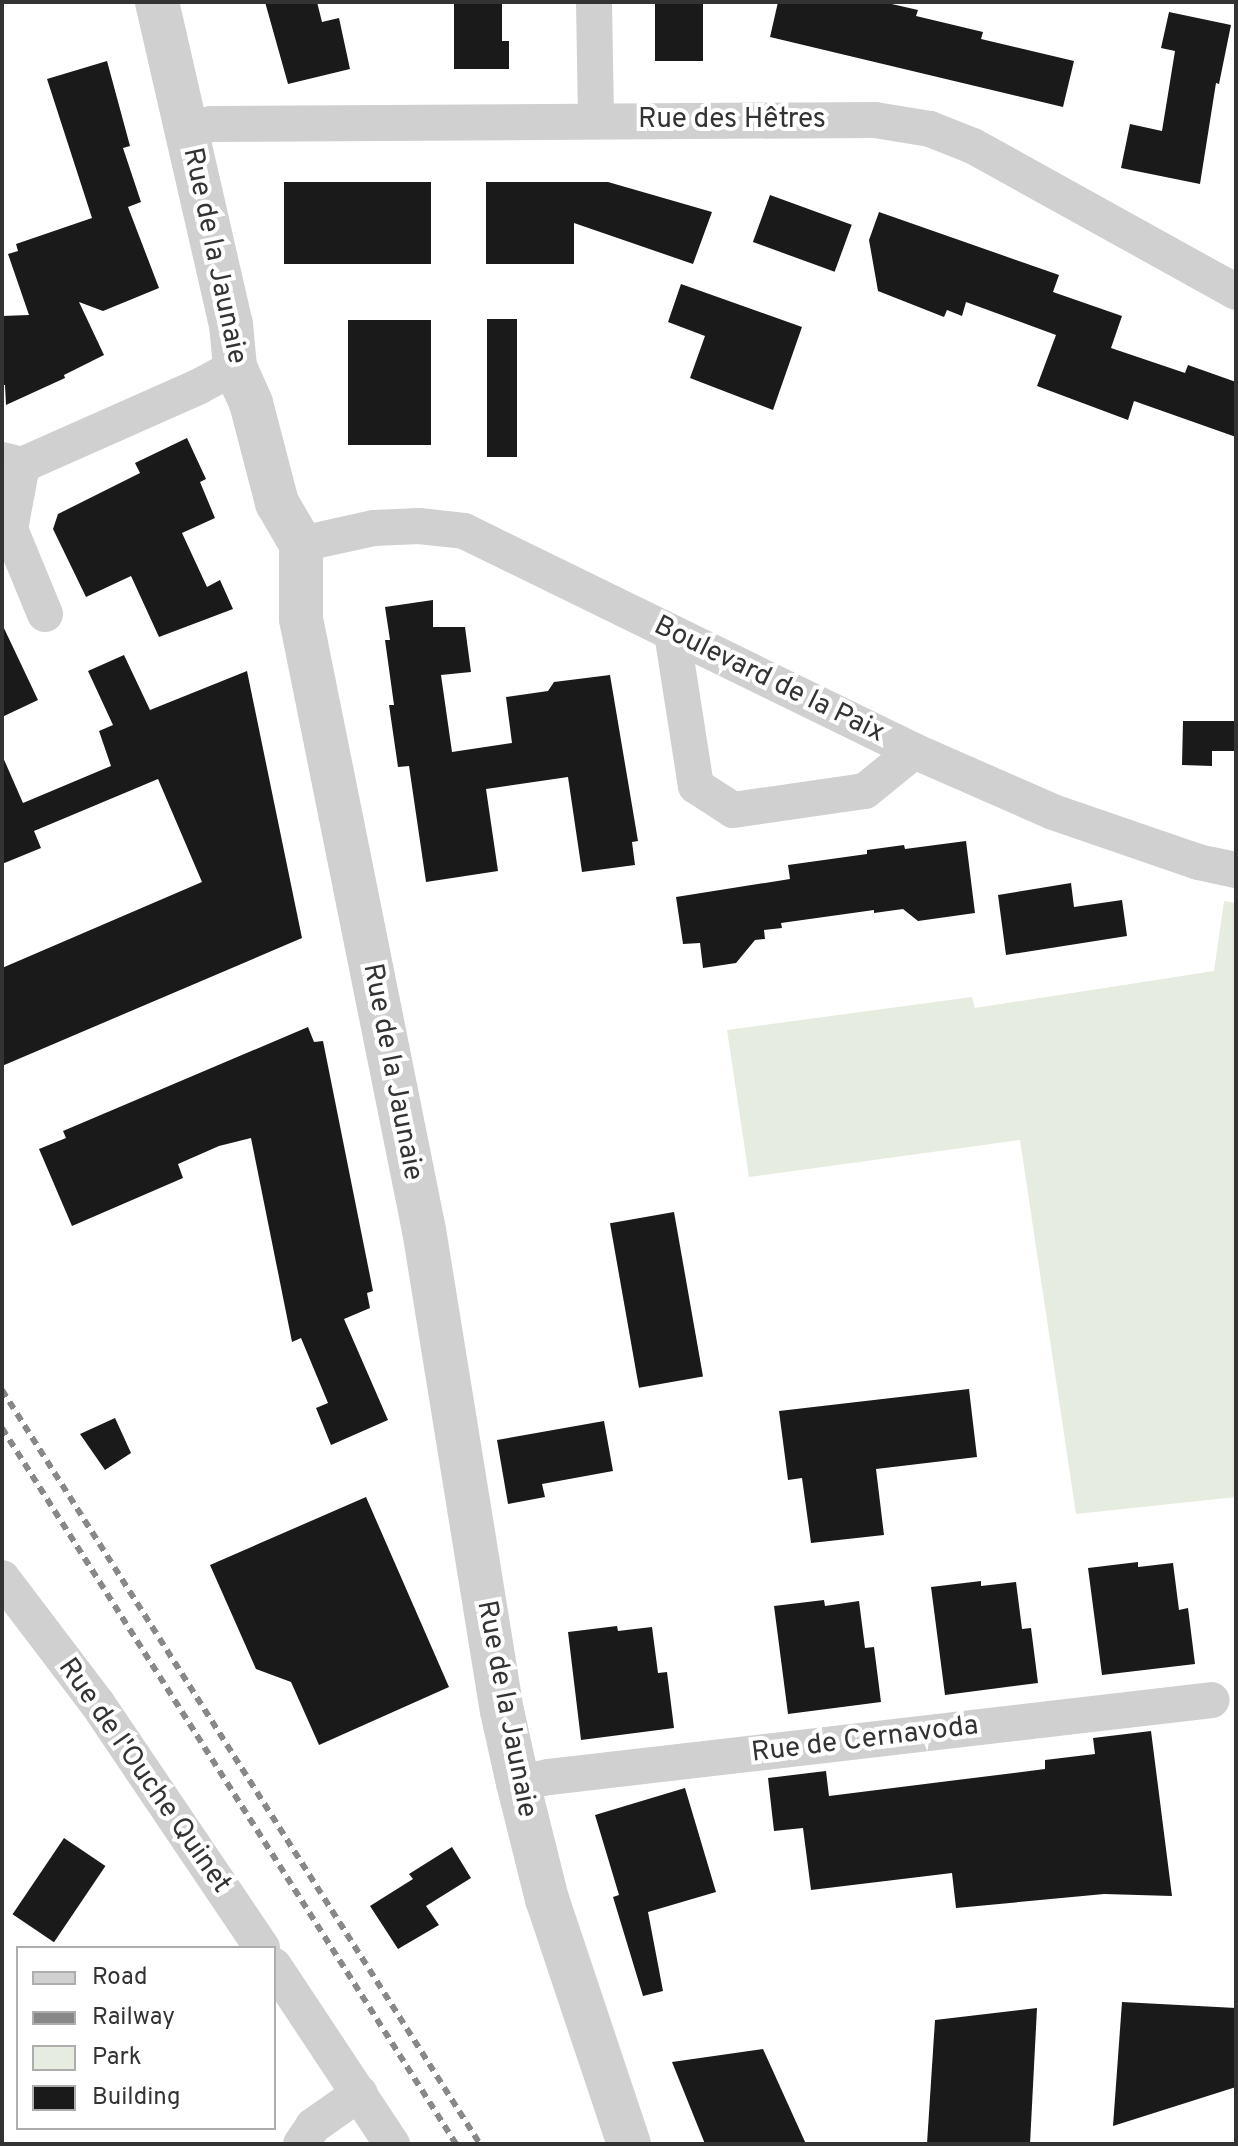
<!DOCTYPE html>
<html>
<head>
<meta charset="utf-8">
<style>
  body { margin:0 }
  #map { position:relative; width:1238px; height:2146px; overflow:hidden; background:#fff; font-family:Overpass,sans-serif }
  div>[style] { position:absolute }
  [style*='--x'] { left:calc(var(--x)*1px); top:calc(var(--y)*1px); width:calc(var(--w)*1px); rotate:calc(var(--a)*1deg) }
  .green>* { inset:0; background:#e6ecdf }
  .building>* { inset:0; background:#1a1a1a; transform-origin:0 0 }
  .minor>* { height:36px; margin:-18px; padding:0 18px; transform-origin:18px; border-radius:18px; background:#d0d0d0 }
  .tertiary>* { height:44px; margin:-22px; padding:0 22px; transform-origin:22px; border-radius:22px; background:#d0d0d0 }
  .rail>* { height:6px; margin-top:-3px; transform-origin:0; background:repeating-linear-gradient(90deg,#888 0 8px,transparent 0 14px) }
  span { translate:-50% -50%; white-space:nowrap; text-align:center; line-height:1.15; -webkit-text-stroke:8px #fff; paint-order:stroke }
  .street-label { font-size:28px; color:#333 }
  .frame { position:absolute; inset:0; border:4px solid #333; pointer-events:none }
  .legend { position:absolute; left:16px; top:1946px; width:260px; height:184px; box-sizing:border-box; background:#fff; border:2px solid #adadad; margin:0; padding:10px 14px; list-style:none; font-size:24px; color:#333 }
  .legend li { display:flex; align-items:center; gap:16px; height:40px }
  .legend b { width:40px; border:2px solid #adadad }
</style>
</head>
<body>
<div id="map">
  <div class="green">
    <div style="clip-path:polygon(1224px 901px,1236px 903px,1236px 1497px,1076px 1514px,1020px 1140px,749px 1177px,727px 1030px,972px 997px,975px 1008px,1214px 971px)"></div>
  </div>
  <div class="building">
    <div style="clip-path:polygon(265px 2px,317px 2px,322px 22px,339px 18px,350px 69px,288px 84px)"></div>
    <div style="clip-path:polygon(454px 2px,502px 2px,502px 41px,509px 41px,509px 69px,454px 69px)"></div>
    <div style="left:655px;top:2px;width:48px;height:59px"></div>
    <div style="clip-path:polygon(778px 2px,883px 2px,918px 10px,916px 16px,983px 32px,981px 39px,1074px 61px,1063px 107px,770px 37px)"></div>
    <div style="clip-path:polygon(1169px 12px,1231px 25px,1219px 84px,1216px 83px,1200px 184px,1121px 168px,1130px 124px,1162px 131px,1175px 51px,1161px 48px)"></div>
    <div style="clip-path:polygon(107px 61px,130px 146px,123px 148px,141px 202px,128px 207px,159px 288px,103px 311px,79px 302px,104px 355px,64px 375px,65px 378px,6px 405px,5px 385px,2px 385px,2px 316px,29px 315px,8px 254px,18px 251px,16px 244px,92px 218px,47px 79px)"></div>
    <div style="left:284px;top:182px;width:147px;height:82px"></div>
    <div style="clip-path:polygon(486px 182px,608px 182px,712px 212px,693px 264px,574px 223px,574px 264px,486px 264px)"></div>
    <div style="left:770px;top:195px;width:87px;height:50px;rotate:20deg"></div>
    <div style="clip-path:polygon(879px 212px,1059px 275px,1053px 292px,1122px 316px,1111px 348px,1185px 373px,1188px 365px,1236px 382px,1236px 437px,1134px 401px,1128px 420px,1037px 386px,1056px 335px,966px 302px,962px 316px,947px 310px,944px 317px,878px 291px,869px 240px)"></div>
    <div style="clip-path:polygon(681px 284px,802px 327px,773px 410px,690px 378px,705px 336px,668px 322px)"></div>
    <div style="left:517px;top:319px;width:138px;height:30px;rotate:90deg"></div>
    <div style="left:431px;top:320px;width:125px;height:83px;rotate:90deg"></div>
    <div style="clip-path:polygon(187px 438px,206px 479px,200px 482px,215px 518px,182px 533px,207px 587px,220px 580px,233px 609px,159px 637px,131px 576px,86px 597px,53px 529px,58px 514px,140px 473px,135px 463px)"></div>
    <div style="clip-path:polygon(433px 600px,433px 627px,465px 627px,471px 672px,441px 675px,452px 752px,512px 743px,506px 697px,548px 691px,554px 682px,610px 675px,638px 841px,632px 842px,635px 865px,582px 872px,568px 777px,486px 789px,498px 871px,426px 882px,409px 766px,398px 767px,389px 705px,394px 705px,385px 640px,390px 640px,385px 607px)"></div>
    <div style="clip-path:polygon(2px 624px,38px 700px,2px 717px)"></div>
    <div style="clip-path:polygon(124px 655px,150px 710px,247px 671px,302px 938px,2px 1066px,2px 968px,202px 882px,158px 779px,34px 831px,41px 848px,2px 864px,2px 755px,23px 803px,111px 766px,99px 731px,113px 725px,88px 671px)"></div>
    <div style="clip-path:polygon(1183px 721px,1235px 721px,1235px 751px,1212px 751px,1212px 766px,1182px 765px)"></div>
    <div style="clip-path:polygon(966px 841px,975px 913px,918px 921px,903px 909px,874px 913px,874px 910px,781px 923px,782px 928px,764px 930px,765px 939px,755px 940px,736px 963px,703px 968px,700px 943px,683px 944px,676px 897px,790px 879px,788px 865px,867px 854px,867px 850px,904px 845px,905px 849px)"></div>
    <div style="clip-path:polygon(1071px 883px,1074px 907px,1122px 900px,1127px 936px,1006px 955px,998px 895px)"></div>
    <div style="clip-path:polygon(308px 1027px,314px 1042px,323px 1041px,373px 1291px,367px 1293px,370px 1308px,344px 1319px,388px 1420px,331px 1445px,316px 1408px,328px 1403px,301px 1338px,292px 1342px,251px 1138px,219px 1146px,178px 1164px,183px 1178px,72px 1226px,39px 1149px,66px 1138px,63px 1131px)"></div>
    <div style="left:674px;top:1212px;width:167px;height:65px;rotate:80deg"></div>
    <div style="clip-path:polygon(969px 1389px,977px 1457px,876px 1469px,884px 1535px,811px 1543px,802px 1478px,788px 1480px,779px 1411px)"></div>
    <div style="clip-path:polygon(115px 1418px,131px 1453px,105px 1470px,80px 1434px)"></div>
    <div style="clip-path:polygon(604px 1421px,613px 1471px,542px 1484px,545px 1497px,508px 1504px,497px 1440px)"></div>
    <div style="clip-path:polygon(366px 1497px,449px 1687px,319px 1745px,291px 1682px,256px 1669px,210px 1565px)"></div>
    <div style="clip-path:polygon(1138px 1562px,1138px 1567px,1173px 1563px,1179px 1610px,1188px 1608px,1195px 1664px,1102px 1675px,1088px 1568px)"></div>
    <div style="clip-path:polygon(981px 1581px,981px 1586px,1016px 1582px,1022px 1629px,1031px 1628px,1038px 1683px,945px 1695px,931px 1587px)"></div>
    <div style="clip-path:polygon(824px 1600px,825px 1606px,859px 1601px,865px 1648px,874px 1647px,881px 1702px,788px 1714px,774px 1606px)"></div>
    <div style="clip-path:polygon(617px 1626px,618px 1631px,652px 1627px,658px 1673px,667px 1672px,674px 1728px,581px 1740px,568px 1632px)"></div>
    <div style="clip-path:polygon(1151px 1731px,1172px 1896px,1104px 1894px,956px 1908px,952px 1873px,811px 1890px,803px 1828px,774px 1831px,768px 1778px,826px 1771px,829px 1796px,1045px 1769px,1045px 1760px,1095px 1754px,1093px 1738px)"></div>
    <div style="clip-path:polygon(685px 1788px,716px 1892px,648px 1912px,663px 1991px,643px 1996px,613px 1897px,619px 1895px,595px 1815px)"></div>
    <div style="left:64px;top:1838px;width:50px;height:92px;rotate:34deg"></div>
    <div style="clip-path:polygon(452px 1847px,471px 1878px,426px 1906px,439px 1925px,398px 1949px,370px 1906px,413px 1879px,409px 1874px)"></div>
    <div style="clip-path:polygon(1122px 2002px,1236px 2008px,1236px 2087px,1113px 2126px)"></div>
    <div style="clip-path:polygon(1037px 2008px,1030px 2144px,927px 2144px,935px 2020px)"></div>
    <div style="clip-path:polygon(763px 2049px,806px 2144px,705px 2144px,672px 2062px)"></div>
  </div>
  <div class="minor">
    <div style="--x:594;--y:2;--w:117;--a:89"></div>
    <div style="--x:186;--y:130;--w:26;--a:-13"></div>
    <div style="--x:211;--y:124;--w:664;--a:-0.35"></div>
    <div style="--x:875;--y:120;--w:56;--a:9.3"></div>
    <div style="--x:930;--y:129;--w:46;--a:21.6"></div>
    <div style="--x:973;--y:146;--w:301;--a:29"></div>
    <div style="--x:2;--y:460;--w:21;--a:14"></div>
    <div style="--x:22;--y:465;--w:193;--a:-23.9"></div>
    <div style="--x:198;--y:387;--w:42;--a:-28.4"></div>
    <div style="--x:22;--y:465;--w:65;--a:100.6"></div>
    <div style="--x:10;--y:529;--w:92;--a:67.6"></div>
    <div style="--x:301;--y:544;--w:75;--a:-12.4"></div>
    <div style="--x:374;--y:528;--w:45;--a:-2.5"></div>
    <div style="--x:419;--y:526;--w:45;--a:6.3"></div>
    <div style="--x:464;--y:531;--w:501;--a:26.05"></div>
    <div style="--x:914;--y:751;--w:152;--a:23.7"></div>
    <div style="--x:1053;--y:812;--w:153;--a:19"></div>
    <div style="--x:1198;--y:862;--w:39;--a:12"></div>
    <div style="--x:672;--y:633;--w:155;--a:81.1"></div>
    <div style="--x:696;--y:786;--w:44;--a:33"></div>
    <div style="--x:733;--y:810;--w:133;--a:-8.2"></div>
    <div style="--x:865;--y:791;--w:63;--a:-39.2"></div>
    <div style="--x:2;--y:1578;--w:157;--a:52.8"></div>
    <div style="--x:97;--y:1703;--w:295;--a:56"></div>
    <div style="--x:518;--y:1783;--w:32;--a:-11"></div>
    <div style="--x:549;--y:1777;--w:667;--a:-6.62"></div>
    <div style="--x:274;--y:1966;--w:214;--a:56.5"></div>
    <div style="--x:301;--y:2144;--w:22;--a:-56"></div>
    <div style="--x:313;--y:2126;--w:57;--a:-35.1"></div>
  </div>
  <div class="tertiary">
    <div style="--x:157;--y:2;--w:330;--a:77.1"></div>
    <div style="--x:231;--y:324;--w:43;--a:84.7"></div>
    <div style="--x:235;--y:367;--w:39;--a:66"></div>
    <div style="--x:251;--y:403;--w:103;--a:75.4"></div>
    <div style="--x:277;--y:503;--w:48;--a:59.7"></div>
    <div style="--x:301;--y:544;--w:75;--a:90"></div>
    <div style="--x:301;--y:619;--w:623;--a:78.62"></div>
    <div style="--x:424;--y:1230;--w:487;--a:80.8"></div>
    <div style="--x:502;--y:1711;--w:74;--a:77.5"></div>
    <div style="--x:518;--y:1783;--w:120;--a:76"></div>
    <div style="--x:547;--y:1899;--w:258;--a:71.5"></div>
  </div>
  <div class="rail">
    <div style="--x:2;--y:1390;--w:893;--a:57.63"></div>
    <div style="--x:2;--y:1428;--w:848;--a:57.62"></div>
  </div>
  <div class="street-label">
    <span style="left:732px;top:120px">Rue des Hêtres</span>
    <span style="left:214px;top:256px;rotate:78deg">Rue de la Jaunaie</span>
    <span style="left:769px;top:680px;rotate:26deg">Boulevard de la Paix</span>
    <span style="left:392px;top:1072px;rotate:79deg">Rue de la Jaunaie</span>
    <span style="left:506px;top:1709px;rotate:79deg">Rue de la Jaunaie</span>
    <span style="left:865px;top:1740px;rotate:-7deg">Rue de Cernavoda</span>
    <span style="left:144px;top:1776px;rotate:55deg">Rue de l'Ouche Quinet</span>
  </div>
  <div class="frame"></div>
  <ul class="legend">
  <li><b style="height:10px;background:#d0d0d0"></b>Road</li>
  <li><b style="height:10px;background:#888"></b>Railway</li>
  <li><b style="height:22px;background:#e6ecdf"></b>Park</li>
  <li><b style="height:22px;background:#1a1a1a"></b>Building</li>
  </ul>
</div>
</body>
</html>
